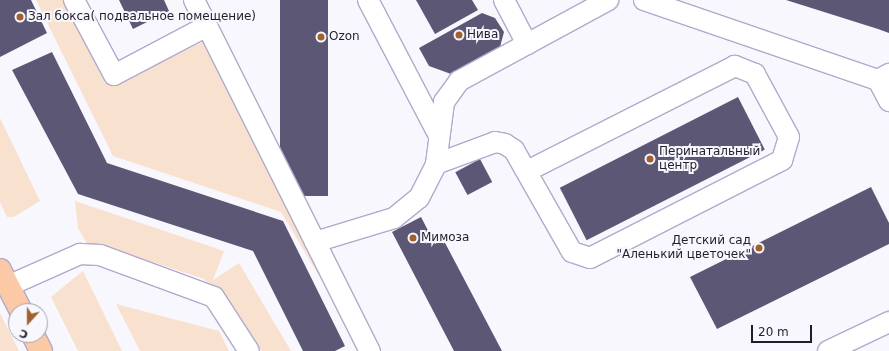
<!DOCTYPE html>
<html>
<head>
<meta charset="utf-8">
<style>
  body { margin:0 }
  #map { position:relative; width:889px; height:351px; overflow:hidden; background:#f8f7fe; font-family:"DejaVu Sans",sans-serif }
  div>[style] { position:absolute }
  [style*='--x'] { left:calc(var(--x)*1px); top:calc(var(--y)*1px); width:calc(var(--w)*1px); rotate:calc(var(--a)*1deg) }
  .green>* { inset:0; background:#f9e1d0 }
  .building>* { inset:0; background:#5d5776; transform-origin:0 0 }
  .roads { filter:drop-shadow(1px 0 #b0aacc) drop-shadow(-1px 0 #b0aacc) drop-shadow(0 1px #b0aacc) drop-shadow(0 -1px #b0aacc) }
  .minor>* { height:20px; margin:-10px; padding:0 10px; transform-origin:10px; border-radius:10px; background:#fff }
  .major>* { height:22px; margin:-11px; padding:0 11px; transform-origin:11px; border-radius:11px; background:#fbc9a5 }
  .dots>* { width:11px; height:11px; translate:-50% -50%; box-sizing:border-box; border:2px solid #f8f7fe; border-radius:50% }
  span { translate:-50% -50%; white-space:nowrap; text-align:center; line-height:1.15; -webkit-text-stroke:4px #f8f7fe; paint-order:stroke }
  .poi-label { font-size:12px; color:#211e2b }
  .left { translate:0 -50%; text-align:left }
  .right { translate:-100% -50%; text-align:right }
  .north { position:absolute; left:8px; top:303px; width:40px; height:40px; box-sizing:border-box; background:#f8f7fe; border:1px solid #a2a0aa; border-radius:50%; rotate:201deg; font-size:11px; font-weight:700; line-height:16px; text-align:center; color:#211e2b }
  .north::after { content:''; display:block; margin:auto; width:14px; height:18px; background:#a2602c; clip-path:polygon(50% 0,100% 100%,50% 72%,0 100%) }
  .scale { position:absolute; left:751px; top:325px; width:61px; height:18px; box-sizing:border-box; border:2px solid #211e2b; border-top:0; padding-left:5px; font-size:12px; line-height:14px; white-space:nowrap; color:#211e2b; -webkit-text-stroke:3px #f8f7fe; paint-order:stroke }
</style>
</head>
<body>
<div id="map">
  <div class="green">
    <div style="clip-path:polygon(36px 0,64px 0,105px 83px,118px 83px,205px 41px,356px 338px,281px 212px,113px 156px)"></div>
    <div style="clip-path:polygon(0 118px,40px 201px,14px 217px,7px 217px,0 202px)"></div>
    <div style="clip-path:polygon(75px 201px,224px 251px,213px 280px,239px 263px,291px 351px,262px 351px,231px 307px,204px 279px,107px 247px,89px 247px,78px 228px)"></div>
    <div style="clip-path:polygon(83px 271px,122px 351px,78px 351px,51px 297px)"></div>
    <div style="clip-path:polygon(116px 304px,219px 331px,229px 351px,140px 351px)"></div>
    <div style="clip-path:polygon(0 313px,19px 351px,0 351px)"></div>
  </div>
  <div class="building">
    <div style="clip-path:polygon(0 0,31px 0,47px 33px,0 57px)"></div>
    <div style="clip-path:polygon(119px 0,164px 0,169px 11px,133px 29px)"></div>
    <div style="left:280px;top:0;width:48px;height:196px"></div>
    <div style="clip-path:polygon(416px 0,472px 0,478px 10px,435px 34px)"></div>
    <div style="clip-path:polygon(786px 0,889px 0,889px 33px,878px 29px)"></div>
    <div style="clip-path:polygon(482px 13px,495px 18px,504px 32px,500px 47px,451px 74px,429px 66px,419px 48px)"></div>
    <div style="clip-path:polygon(52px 52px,107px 163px,283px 221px,345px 346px,335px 351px,303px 351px,253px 251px,78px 194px,12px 70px)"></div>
    <div style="left:738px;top:97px;width:59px;height:200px;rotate:63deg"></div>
    <div style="left:480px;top:159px;width:26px;height:28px;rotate:62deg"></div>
    <div style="clip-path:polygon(871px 187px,889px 223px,889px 244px,717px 329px,690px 277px)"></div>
    <div style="clip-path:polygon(421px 217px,435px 244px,443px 239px,502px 351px,454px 351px,392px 232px)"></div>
  </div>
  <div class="roads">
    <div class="minor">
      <div style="--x:74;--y:0;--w:85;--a:61.9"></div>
      <div style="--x:114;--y:75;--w:105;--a:-27.8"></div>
      <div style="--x:194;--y:0;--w:393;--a:63.4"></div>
      <div style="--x:368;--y:0;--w:151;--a:62.4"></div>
      <div style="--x:504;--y:0;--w:50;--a:62.4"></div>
      <div style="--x:644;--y:0;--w:247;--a:18.9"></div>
      <div style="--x:878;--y:80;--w:13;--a:-29"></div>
      <div style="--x:878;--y:80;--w:24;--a:62"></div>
      <div style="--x:436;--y:164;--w:63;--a:-20.4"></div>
      <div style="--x:495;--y:142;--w:10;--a:11"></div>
      <div style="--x:505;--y:144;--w:11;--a:34"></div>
      <div style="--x:514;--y:150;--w:117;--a:60.4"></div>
      <div style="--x:572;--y:252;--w:19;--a:18"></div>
      <div style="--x:590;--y:258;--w:216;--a:-27"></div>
      <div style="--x:782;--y:160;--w:24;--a:-73"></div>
      <div style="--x:789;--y:137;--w:72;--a:-118.4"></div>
      <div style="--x:755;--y:74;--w:22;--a:-158"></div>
      <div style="--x:735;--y:66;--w:233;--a:153.2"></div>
      <div style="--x:315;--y:242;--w:83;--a:-16.9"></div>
      <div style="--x:394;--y:218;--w:32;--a:-39"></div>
      <div style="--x:419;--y:198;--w:38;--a:-63"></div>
      <div style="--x:436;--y:164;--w:63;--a:-82.6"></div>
      <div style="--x:444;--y:102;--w:26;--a:-54"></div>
      <div style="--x:459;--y:81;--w:170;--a:-28.5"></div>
      <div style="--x:8;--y:286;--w:79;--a:-24"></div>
      <div style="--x:80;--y:254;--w:20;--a:3"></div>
      <div style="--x:100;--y:255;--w:121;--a:20.2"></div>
      <div style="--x:214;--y:297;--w:64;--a:57.1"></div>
      <div style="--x:828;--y:351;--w:68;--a:-25.4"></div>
    </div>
    <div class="major">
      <div style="--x:0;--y:270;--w:46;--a:62.9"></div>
      <div style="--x:33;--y:335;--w:18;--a:63"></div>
    </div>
  </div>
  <div class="dots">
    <div style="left:20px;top:17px;background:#a2602c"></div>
    <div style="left:459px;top:35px;background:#a2602c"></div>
    <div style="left:321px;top:37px;background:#a2602c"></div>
    <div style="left:650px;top:159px;background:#a2602c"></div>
    <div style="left:413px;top:238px;background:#a2602c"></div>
    <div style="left:759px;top:248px;background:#a2602c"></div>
  </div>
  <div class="poi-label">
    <span class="left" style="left:28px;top:17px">Зал бокса( подвальное помещение)</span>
    <span class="left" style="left:467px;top:35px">Нива</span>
    <span class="left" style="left:329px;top:37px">Ozon</span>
    <span class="left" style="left:659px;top:159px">Перинатальный<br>центр</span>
    <span class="left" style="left:421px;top:238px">Мимоза</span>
    <span class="right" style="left:751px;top:248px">Детский сад<br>"Аленький цветочек"</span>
  </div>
  <div class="north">С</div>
  <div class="scale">20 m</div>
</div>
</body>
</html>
